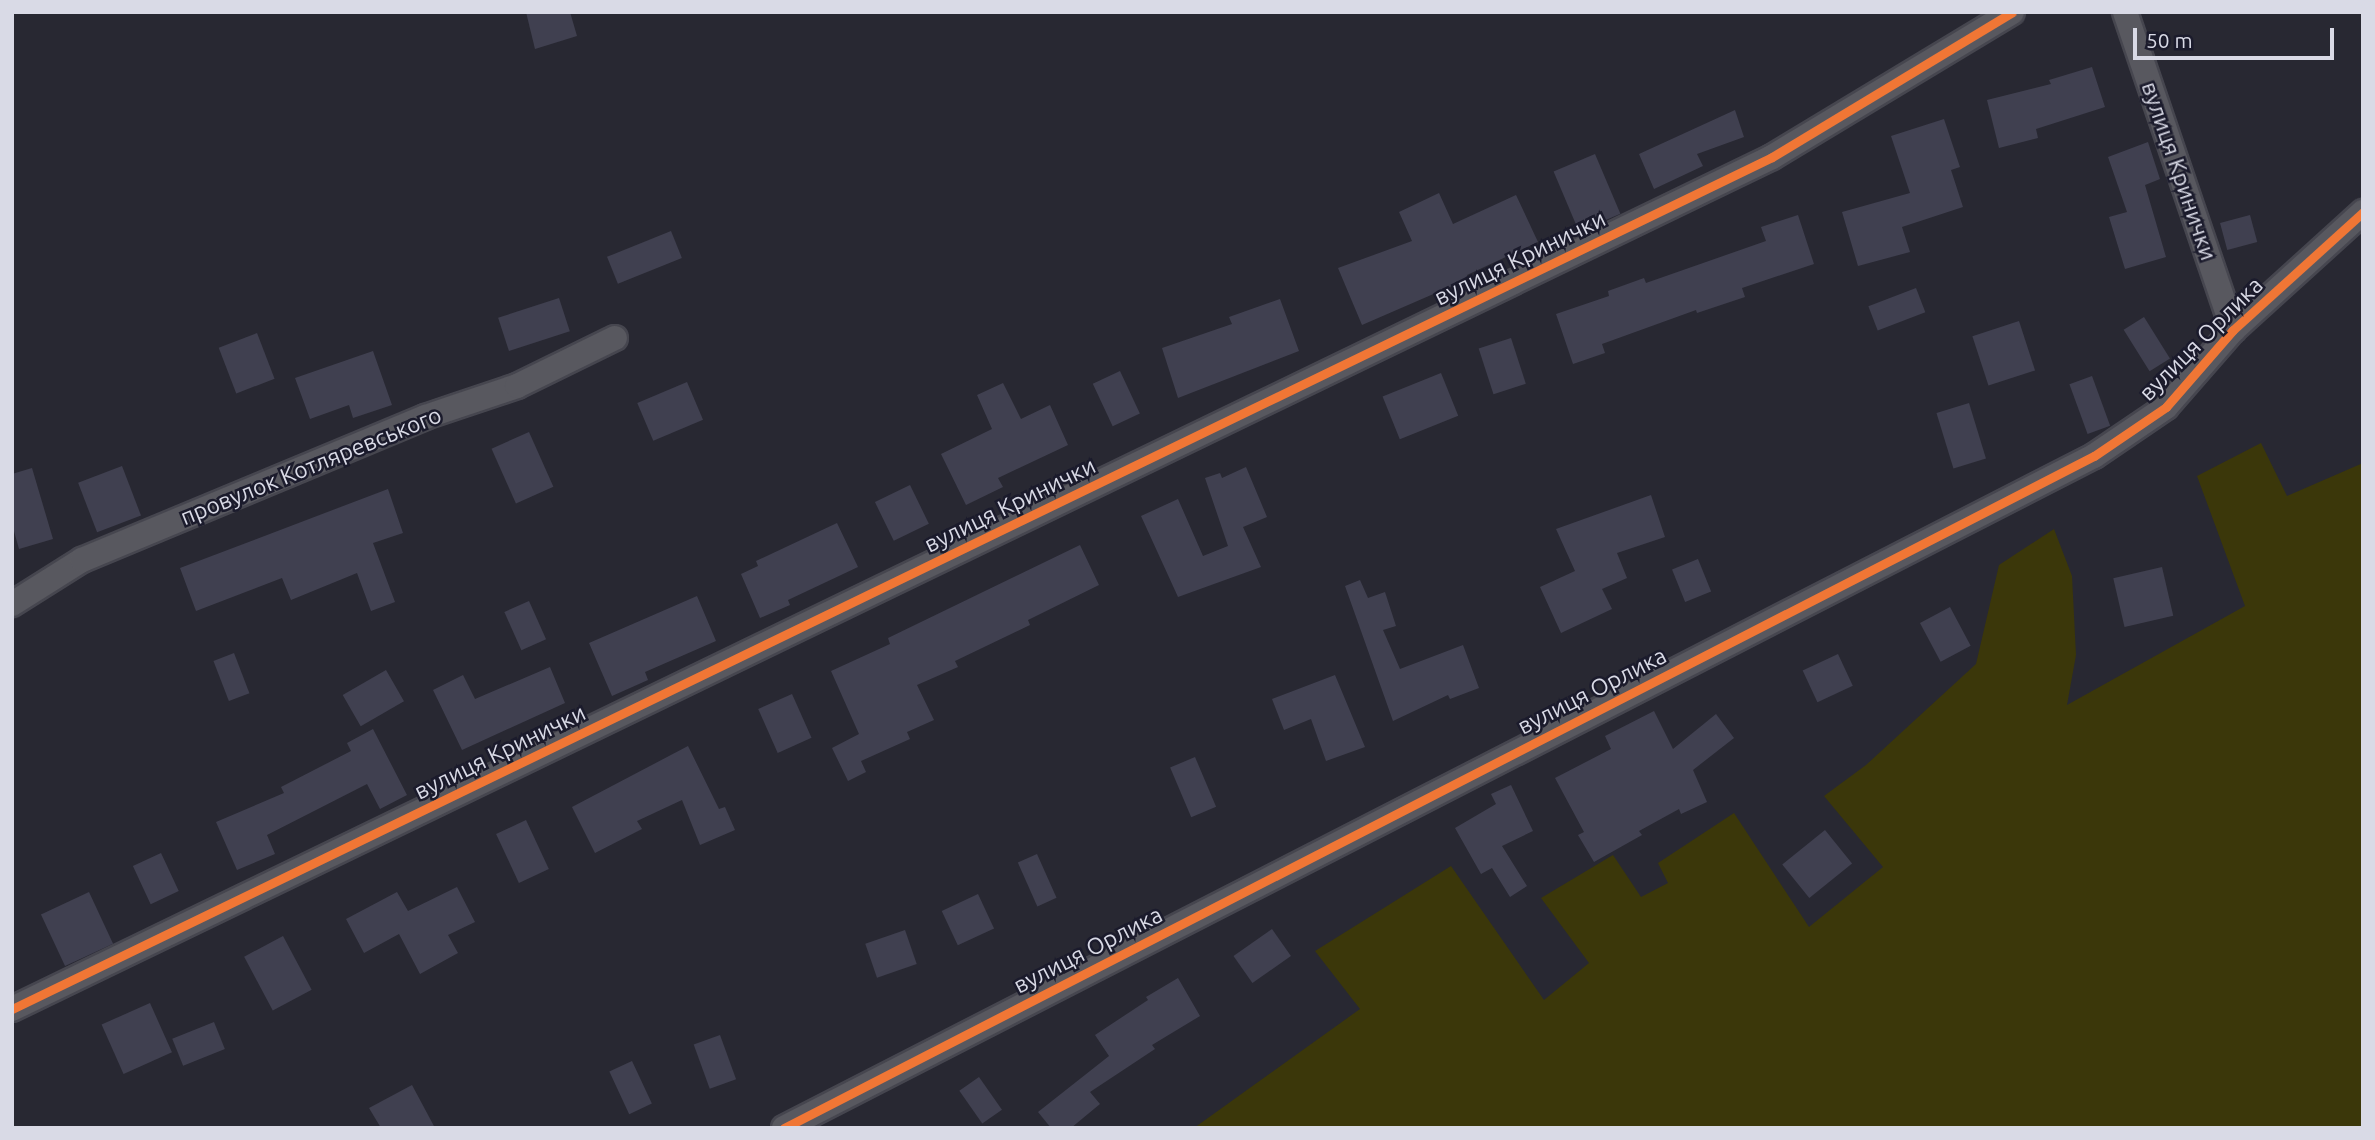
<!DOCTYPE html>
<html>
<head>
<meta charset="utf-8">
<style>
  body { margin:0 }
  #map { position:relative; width:2375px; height:1140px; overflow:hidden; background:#282832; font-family:Ubuntu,sans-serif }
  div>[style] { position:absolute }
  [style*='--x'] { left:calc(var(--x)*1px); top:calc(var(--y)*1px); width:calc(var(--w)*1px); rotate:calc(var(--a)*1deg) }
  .green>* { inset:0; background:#3b370a }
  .building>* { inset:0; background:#404050; transform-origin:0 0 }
  .roads { filter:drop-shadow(2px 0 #46464f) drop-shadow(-2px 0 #46464f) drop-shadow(0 2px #46464f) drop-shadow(0 -2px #46464f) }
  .minor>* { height:24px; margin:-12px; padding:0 12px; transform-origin:12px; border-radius:12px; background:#58585f }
  .cycleway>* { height:9px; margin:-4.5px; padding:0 4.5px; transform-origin:4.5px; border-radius:4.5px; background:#f07635 }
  span { translate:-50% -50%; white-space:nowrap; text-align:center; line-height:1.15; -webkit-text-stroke:5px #1b1b2c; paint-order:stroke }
  .street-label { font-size:23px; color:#d9dae6 }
  .frame { position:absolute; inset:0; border:14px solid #d9dae6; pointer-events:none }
  .scale { position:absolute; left:2133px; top:28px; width:201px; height:32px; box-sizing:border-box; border:4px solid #d9dae6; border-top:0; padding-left:9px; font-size:21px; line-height:24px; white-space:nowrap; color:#d9dae6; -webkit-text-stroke:5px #1b1b2c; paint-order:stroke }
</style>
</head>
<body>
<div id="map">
  <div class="green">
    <div style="clip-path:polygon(2261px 443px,2287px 496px,2363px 463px,2363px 1128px,1194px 1128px,1360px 1009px,1315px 951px,1451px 866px,1544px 1000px,1589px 963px,1541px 898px,1613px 855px,1641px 897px,1668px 883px,1658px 863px,1734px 813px,1809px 927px,1883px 867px,1824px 796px,1866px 765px,1976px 664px,1999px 565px,2054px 529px,2072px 576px,2076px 655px,2067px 705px,2245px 606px,2197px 476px)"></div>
  </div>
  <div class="building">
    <div style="clip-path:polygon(526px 12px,570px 12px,577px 36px,535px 49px)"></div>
    <div style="clip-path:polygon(2092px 67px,2105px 107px,2036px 129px,2038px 138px,1999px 148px,1987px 100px,2051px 84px,2049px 80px)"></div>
    <div style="clip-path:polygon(1735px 110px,1744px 137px,1697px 154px,1703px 166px,1654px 189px,1639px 154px)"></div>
    <div style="clip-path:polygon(1944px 119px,1960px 167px,1951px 170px,1963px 207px,1902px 227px,1910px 252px,1858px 266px,1842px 212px,1910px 193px,1891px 136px)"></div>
    <div style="clip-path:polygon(2148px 142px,2160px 179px,2145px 185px,2166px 257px,2125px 269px,2109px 217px,2127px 212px,2108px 157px)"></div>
    <div style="left:1595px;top:154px;width:65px;height:45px;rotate:67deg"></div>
    <div style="clip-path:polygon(1439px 193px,1453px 224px,1516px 195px,1538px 242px,1467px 275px,1468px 279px,1362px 325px,1338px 268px,1412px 241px,1399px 212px)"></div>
    <div style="clip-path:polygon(1798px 215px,1814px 264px,1742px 288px,1745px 297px,1697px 313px,1696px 310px,1602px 344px,1605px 353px,1573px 364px,1556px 314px,1609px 296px,1608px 291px,1644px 278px,1646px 283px,1766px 241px,1761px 227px)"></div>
    <div style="left:2250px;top:215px;width:28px;height:31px;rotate:75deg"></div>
    <div style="left:671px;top:231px;width:29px;height:69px;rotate:68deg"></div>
    <div style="left:1916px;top:288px;width:26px;height:51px;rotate:69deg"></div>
    <div style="left:559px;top:298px;width:35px;height:64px;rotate:72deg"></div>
    <div style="clip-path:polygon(1280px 299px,1299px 351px,1178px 398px,1162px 348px,1232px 324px,1229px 317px)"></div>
    <div style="left:2144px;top:317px;width:49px;height:24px;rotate:58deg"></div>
    <div style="left:2019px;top:321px;width:52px;height:49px;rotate:72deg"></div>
    <div style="left:257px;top:333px;width:49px;height:41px;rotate:69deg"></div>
    <div style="left:1511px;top:338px;width:48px;height:34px;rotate:72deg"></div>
    <div style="clip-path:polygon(373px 351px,392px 405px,353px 418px,349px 405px,310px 419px,295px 378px)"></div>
    <div style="left:1120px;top:371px;width:47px;height:30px;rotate:65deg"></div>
    <div style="left:1441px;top:373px;width:46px;height:63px;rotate:68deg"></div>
    <div style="left:2092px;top:376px;width:53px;height:24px;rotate:70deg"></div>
    <div style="left:687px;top:382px;width:41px;height:54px;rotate:67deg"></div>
    <div style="clip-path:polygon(1003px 383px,1021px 419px,1050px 405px,1068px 445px,998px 478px,1003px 487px,966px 505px,941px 454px,992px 429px,977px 395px)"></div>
    <div style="left:1969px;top:403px;width:58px;height:34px;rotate:73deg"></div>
    <div style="left:529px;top:432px;width:60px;height:41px;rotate:66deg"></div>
    <div style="left:122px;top:466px;width:53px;height:47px;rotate:69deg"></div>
    <div style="clip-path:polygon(1246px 467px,1267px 517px,1243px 527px,1261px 567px,1178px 597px,1141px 516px,1178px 499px,1203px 556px,1228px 546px,1205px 478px,1220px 473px,1222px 478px)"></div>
    <div style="clip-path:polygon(32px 468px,53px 539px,19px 549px,12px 524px,12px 474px)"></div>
    <div style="left:910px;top:485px;width:43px;height:39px;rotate:64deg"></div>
    <div style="clip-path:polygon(388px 489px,403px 533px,373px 543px,395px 602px,371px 611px,357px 573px,291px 600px,282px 578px,196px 611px,180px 568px)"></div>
    <div style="clip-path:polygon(1651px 495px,1665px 537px,1617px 553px,1627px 578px,1602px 589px,1612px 609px,1561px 633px,1540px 587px,1575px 571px,1556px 529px)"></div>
    <div style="clip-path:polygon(837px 523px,858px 567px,788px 600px,790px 605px,760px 618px,741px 574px,758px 566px,756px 561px)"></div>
    <div style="clip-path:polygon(1080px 545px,1099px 585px,1028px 620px,1030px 625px,955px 661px,958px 667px,917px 685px,934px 720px,907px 732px,910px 739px,861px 761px,866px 772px,848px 781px,832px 748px,859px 734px,831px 671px,890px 644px,888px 638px)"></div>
    <div style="left:1698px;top:559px;width:35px;height:28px;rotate:68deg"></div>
    <div style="left:2162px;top:567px;width:50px;height:50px;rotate:77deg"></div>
    <div style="clip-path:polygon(1360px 580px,1368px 598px,1385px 592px,1396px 626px,1383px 630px,1400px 669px,1463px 645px,1479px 688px,1450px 699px,1448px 695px,1393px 721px,1345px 586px)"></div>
    <div style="clip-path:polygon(697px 596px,716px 641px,645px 672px,648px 680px,612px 696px,589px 643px)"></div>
    <div style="left:529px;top:601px;width:42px;height:27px;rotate:66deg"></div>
    <div style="left:1950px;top:607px;width:44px;height:34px;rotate:62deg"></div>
    <div style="left:234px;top:653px;width:43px;height:22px;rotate:69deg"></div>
    <div style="left:1838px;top:654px;width:35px;height:39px;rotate:65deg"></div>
    <div style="clip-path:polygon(550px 667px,565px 703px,462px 750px,433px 690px,463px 675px,475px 699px)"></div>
    <div style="left:386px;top:670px;width:36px;height:50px;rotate:60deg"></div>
    <div style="clip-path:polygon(1335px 675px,1365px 747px,1326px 761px,1311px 719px,1284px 730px,1272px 699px)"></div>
    <div style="left:792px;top:694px;width:48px;height:37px;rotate:66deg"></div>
    <div style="clip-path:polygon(1654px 711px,1673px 749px,1716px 714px,1734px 738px,1693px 770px,1707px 802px,1681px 814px,1679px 809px,1639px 831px,1642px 835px,1594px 862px,1578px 835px,1584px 832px,1555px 778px,1611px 749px,1605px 736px)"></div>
    <div style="clip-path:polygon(373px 729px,407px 795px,380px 809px,367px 784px,267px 835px,275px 854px,237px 870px,216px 822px,284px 793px,281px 787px,351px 751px,347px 743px)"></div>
    <div style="clip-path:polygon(688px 746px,719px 809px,725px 807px,735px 830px,700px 845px,682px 800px,637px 821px,642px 829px,595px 853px,572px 807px)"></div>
    <div style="left:1195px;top:757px;width:54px;height:27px;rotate:67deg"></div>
    <div style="clip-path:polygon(1511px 785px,1533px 831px,1502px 846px,1527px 886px,1510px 897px,1492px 868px,1481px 874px,1455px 828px,1496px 804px,1491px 794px)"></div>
    <div style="left:526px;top:820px;width:54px;height:33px;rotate:65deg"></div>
    <div style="left:1825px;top:830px;width:43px;height:55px;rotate:51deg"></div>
    <div style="left:161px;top:853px;width:42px;height:31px;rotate:65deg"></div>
    <div style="left:1037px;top:854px;width:48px;height:21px;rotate:66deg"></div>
    <div style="clip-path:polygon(457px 887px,475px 922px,448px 935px,458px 953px,420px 974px,399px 934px,364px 953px,346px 919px,397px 892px,408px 911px)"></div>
    <div style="left:89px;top:892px;width:57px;height:53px;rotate:65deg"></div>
    <div style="left:978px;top:894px;width:38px;height:40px;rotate:65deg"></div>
    <div style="left:1272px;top:929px;width:33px;height:47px;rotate:55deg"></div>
    <div style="left:905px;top:930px;width:36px;height:42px;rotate:71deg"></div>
    <div style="left:283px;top:936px;width:61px;height:44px;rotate:62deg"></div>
    <div style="clip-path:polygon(1178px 978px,1200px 1016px,1152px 1045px,1155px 1049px,1090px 1092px,1100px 1104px,1071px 1128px,1051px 1128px,1038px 1112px,1109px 1056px,1095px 1035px,1148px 1000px,1146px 997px)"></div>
    <div style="left:150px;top:1003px;width:54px;height:53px;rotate:66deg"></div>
    <div style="left:214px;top:1022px;width:29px;height:45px;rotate:68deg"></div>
    <div style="left:720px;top:1035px;width:47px;height:28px;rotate:70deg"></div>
    <div style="left:632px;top:1061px;width:47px;height:25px;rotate:65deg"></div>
    <div style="left:979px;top:1077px;width:40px;height:24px;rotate:55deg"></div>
    <div style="clip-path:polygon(412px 1085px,435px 1128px,381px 1128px,369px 1108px)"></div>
  </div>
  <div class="roads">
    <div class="minor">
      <div style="--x:2125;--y:12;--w:336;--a:71.2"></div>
      <div style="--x:12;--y:604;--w:83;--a:-32.2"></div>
      <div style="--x:82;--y:560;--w:372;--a:-22.6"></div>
      <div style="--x:425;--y:417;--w:97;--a:-18.6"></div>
      <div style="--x:517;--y:386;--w:109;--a:-26.1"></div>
      <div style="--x:12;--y:1009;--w:1955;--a:-25.83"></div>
      <div style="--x:1772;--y:157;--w:280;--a:-31.1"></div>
      <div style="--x:784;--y:1128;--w:1472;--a:-27.16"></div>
      <div style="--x:2094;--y:456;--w:87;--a:-34.2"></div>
      <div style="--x:2166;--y:407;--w:102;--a:-49"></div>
      <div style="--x:2233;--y:330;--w:176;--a:-42.2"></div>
    </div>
  </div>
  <div class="cycleway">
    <div style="--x:12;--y:1009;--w:1955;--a:-25.83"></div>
    <div style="--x:1772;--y:157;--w:280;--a:-31.1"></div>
    <div style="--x:784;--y:1128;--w:1472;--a:-27.16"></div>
    <div style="--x:2094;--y:456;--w:87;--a:-34.2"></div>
    <div style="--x:2166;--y:407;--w:102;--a:-49"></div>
    <div style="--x:2233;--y:330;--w:176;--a:-42.2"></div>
  </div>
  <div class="street-label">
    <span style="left:2179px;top:171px;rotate:71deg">вулиця Кринички</span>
    <span style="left:1520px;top:258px;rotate:-26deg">вулиця Кринички</span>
    <span style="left:2201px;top:339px;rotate:-45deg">вулиця Орлика</span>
    <span style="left:311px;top:466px;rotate:-22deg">провулок Котляревського</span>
    <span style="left:1010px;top:505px;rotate:-26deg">вулиця Кринички</span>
    <span style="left:1592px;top:691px;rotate:-27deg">вулиця Орлика</span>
    <span style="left:500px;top:752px;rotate:-26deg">вулиця Кринички</span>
    <span style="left:1088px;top:950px;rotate:-27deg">вулиця Орлика</span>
  </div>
  <div class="frame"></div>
  <div class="scale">50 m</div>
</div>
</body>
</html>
